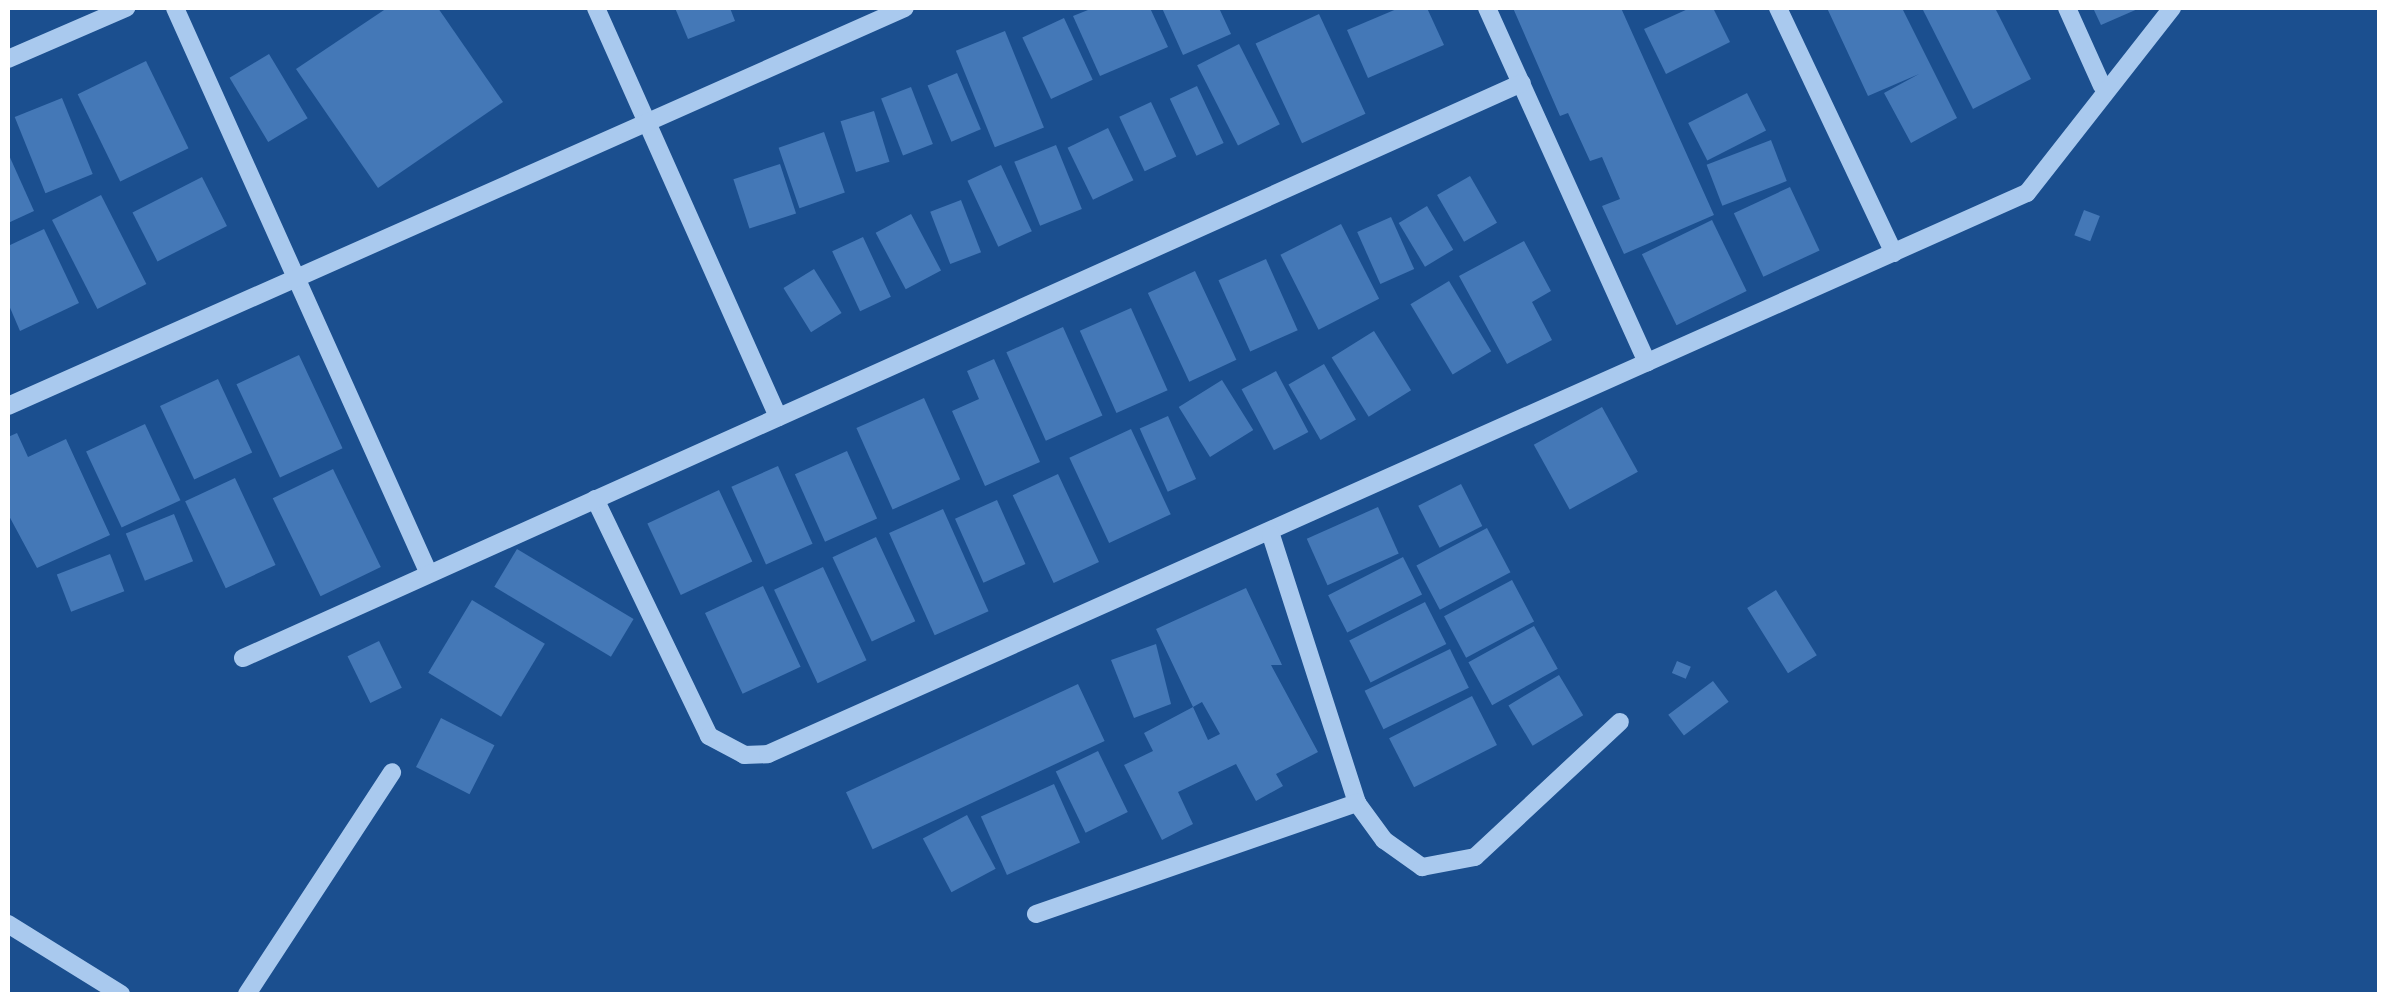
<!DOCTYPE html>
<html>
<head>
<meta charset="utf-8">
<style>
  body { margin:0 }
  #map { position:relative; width:2387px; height:1002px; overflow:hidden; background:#1b4f8f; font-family:Commissioner,sans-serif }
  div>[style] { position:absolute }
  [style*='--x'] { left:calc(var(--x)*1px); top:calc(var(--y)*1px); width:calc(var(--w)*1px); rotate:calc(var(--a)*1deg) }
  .building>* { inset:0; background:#4478b7; transform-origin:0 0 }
  .minor>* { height:18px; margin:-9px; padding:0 9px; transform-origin:9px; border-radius:9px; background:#a9c9ee }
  span { translate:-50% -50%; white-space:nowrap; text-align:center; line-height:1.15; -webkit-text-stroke:9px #1b4f8f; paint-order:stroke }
  .frame { position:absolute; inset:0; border:10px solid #fff; pointer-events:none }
</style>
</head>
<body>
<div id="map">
  <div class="building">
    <div style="clip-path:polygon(387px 8px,438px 8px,503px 102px,378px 188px,296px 69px)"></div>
    <div style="clip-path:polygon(675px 8px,730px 8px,735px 21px,688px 39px)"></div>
    <div style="clip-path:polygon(1093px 8px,1150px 8px,1168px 47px,1100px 76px,1073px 16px)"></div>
    <div style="clip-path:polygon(1162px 8px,1219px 8px,1231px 34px,1183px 55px)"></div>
    <div style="clip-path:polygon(1399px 8px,1427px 8px,1444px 45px,1368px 78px,1347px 30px)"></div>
    <div style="clip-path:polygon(1513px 8px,1621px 8px,1714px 215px,1624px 254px,1602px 206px,1620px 199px,1602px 157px,1590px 161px,1568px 113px,1560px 116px)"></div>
    <div style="clip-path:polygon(1690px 8px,1713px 8px,1730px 42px,1666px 74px,1644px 29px)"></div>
    <div style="clip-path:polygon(1827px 8px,1902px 8px,1957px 118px,1911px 143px,1884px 93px,1919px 74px,1868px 96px)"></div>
    <div style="clip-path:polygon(1922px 8px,1995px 8px,2031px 79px,1973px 109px)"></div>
    <div style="clip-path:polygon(2093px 8px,2140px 8px,2101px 25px)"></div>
    <div style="left:1319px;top:14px;width:110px;height:70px;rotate:65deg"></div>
    <div style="left:1064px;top:18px;width:68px;height:46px;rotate:65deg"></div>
    <div style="left:1005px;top:31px;width:104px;height:53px;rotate:68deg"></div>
    <div style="left:1239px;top:44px;width:90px;height:47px;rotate:63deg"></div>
    <div style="left:269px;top:54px;width:75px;height:46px;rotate:59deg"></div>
    <div style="left:146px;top:61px;width:97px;height:76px;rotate:64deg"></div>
    <div style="left:957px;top:73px;width:61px;height:32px;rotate:67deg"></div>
    <div style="left:1197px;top:86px;width:63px;height:30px;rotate:65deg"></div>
    <div style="left:911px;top:87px;width:61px;height:32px;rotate:69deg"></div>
    <div style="left:1747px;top:93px;width:42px;height:66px;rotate:63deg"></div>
    <div style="left:62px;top:98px;width:82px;height:51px;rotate:68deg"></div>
    <div style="left:1151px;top:102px;width:60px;height:35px;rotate:65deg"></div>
    <div style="left:874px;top:111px;width:53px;height:35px;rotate:73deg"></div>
    <div style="left:1108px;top:128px;width:58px;height:45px;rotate:64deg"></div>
    <div style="left:824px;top:132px;width:64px;height:48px;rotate:71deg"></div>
    <div style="left:1771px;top:140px;width:44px;height:69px;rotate:69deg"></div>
    <div style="left:1056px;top:145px;width:69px;height:45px;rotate:68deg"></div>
    <div style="clip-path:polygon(8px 153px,34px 211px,8px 223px)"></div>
    <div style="left:780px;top:164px;width:52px;height:49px;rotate:72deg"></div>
    <div style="left:1001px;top:165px;width:73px;height:37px;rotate:65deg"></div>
    <div style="left:1470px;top:176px;width:54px;height:38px;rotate:60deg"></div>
    <div style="left:202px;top:177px;width:55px;height:78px;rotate:63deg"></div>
    <div style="left:1790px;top:187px;width:70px;height:62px;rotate:65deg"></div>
    <div style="left:101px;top:195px;width:100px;height:55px;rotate:63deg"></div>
    <div style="left:961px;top:200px;width:56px;height:33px;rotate:69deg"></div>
    <div style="left:1427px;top:206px;width:51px;height:33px;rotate:59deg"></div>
    <div style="left:2084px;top:210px;width:17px;height:27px;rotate:21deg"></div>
    <div style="left:911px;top:214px;width:64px;height:40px;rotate:62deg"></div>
    <div style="left:1391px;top:217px;width:57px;height:37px;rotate:66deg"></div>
    <div style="left:1712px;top:220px;width:79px;height:78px;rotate:64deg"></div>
    <div style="left:1341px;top:224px;width:84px;height:68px;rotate:63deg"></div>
    <div style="clip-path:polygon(44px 229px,79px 303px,20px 331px,8px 303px,8px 246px)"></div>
    <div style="left:863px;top:237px;width:66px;height:34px;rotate:65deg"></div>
    <div style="clip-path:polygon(1524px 241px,1551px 291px,1532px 302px,1552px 340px,1507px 364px,1459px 276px)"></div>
    <div style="left:1266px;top:259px;width:78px;height:52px;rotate:66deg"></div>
    <div style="left:814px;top:269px;width:52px;height:36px;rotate:58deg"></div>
    <div style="left:1195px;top:271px;width:98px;height:52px;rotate:65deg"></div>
    <div style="left:1449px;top:281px;width:82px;height:45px;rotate:59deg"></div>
    <div style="left:1131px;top:308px;width:90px;height:56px;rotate:66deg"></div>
    <div style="left:1063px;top:327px;width:97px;height:62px;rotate:66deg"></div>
    <div style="left:1374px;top:331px;width:70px;height:50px;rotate:58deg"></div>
    <div style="left:299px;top:355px;width:103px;height:69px;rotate:65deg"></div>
    <div style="clip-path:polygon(994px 359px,1040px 462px,985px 486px,952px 411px,979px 399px,967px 371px)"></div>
    <div style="left:1324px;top:364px;width:64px;height:41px;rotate:60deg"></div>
    <div style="left:1276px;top:371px;width:69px;height:39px;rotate:62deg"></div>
    <div style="left:218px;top:379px;width:81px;height:64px;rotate:65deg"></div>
    <div style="left:1222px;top:380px;width:59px;height:51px;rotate:58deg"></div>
    <div style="left:924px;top:398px;width:89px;height:74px;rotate:66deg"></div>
    <div style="left:1602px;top:407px;width:74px;height:78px;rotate:61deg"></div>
    <div style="left:1168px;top:416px;width:69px;height:31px;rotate:66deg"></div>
    <div style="left:145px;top:424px;width:84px;height:65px;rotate:65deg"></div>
    <div style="left:1131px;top:429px;width:94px;height:68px;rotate:65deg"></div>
    <div style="clip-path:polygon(17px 433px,28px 457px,66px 439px,110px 535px,37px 568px,8px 514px,8px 437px)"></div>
    <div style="left:847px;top:451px;width:74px;height:57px;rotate:66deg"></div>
    <div style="left:778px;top:466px;width:85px;height:51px;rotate:66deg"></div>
    <div style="left:333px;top:469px;width:109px;height:67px;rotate:64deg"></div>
    <div style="left:1058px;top:474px;width:97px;height:50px;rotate:65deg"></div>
    <div style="left:235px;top:478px;width:96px;height:55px;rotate:65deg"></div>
    <div style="left:1461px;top:484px;width:47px;height:48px;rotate:63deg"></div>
    <div style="left:719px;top:490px;width:79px;height:79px;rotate:65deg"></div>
    <div style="left:997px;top:500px;width:70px;height:46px;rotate:66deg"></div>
    <div style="left:1378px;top:507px;width:51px;height:78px;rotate:66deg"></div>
    <div style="left:943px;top:509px;width:112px;height:59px;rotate:66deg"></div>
    <div style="left:174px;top:514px;width:51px;height:52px;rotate:68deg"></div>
    <div style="left:1487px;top:528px;width:50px;height:80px;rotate:62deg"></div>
    <div style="left:876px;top:537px;width:93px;height:48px;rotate:65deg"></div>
    <div style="left:517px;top:549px;width:136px;height:44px;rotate:31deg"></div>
    <div style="left:110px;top:554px;width:40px;height:57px;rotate:69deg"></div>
    <div style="left:1403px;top:557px;width:42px;height:84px;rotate:63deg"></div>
    <div style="left:823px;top:567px;width:103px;height:54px;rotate:65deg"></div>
    <div style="left:1512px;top:580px;width:47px;height:77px;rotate:62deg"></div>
    <div style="left:763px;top:586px;width:89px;height:64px;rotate:65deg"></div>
    <div style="clip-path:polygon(evenodd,1246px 588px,1282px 665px,1271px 665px,1318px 752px,1276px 774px,1283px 786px,1256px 801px,1236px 764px,1178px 792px,1193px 824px,1162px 840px,1124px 765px,1153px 751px,1144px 733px,1193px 707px,1156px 629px,1246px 588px,1202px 702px,1220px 734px,1208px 740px,1193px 707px,1202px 702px)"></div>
    <div style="left:1776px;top:590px;width:77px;height:34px;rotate:58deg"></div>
    <div style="left:472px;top:600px;width:85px;height:85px;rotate:31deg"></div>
    <div style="left:1425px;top:602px;width:47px;height:85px;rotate:63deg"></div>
    <div style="left:1534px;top:626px;width:49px;height:75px;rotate:61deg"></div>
    <div style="left:379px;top:641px;width:52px;height:35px;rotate:64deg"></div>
    <div style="clip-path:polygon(1156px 644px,1171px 704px,1134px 718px,1111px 660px)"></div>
    <div style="left:1450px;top:649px;width:43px;height:95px;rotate:64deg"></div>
    <div style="left:1677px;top:661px;width:15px;height:13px;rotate:23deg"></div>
    <div style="left:1559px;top:675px;width:47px;height:59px;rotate:59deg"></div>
    <div style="left:1713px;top:681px;width:26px;height:56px;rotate:53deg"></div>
    <div style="left:1078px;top:684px;width:63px;height:256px;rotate:65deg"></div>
    <div style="left:1472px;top:696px;width:55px;height:93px;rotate:63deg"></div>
    <div style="left:441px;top:718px;width:60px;height:55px;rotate:27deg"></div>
    <div style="left:1098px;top:751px;width:68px;height:47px;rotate:64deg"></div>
    <div style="left:1054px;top:784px;width:64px;height:80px;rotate:66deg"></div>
    <div style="left:967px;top:815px;width:61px;height:50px;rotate:62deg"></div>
  </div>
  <div class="minor">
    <div style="--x:175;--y:8;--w:620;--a:65.83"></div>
    <div style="--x:596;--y:8;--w:448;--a:66"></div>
    <div style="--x:1487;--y:8;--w:389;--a:65.7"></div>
    <div style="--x:1778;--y:8;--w:271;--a:64.7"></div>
    <div style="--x:2067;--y:8;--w:85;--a:65.8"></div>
    <div style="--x:8;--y:59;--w:129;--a:-23.4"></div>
    <div style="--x:8;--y:406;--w:981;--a:-23.93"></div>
    <div style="--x:595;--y:499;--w:263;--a:64.3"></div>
    <div style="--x:709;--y:736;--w:40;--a:28"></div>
    <div style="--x:744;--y:755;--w:24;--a:-2"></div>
    <div style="--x:768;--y:754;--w:1378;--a:-24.02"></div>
    <div style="--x:2027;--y:193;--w:235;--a:-51.9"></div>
    <div style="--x:1271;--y:535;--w:281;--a:72.2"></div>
    <div style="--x:1357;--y:803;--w:46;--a:53.9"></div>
    <div style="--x:1384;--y:840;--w:47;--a:35.4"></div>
    <div style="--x:1422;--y:867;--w:54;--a:-10.7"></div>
    <div style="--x:1475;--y:857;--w:198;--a:-43"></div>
    <div style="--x:243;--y:658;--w:1402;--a:-24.21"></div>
    <div style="--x:1036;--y:914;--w:340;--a:-19.1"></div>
    <div style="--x:8;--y:924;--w:133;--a:31.8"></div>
    <div style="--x:247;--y:994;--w:265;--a:-56.8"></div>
  </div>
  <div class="frame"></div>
</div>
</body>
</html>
